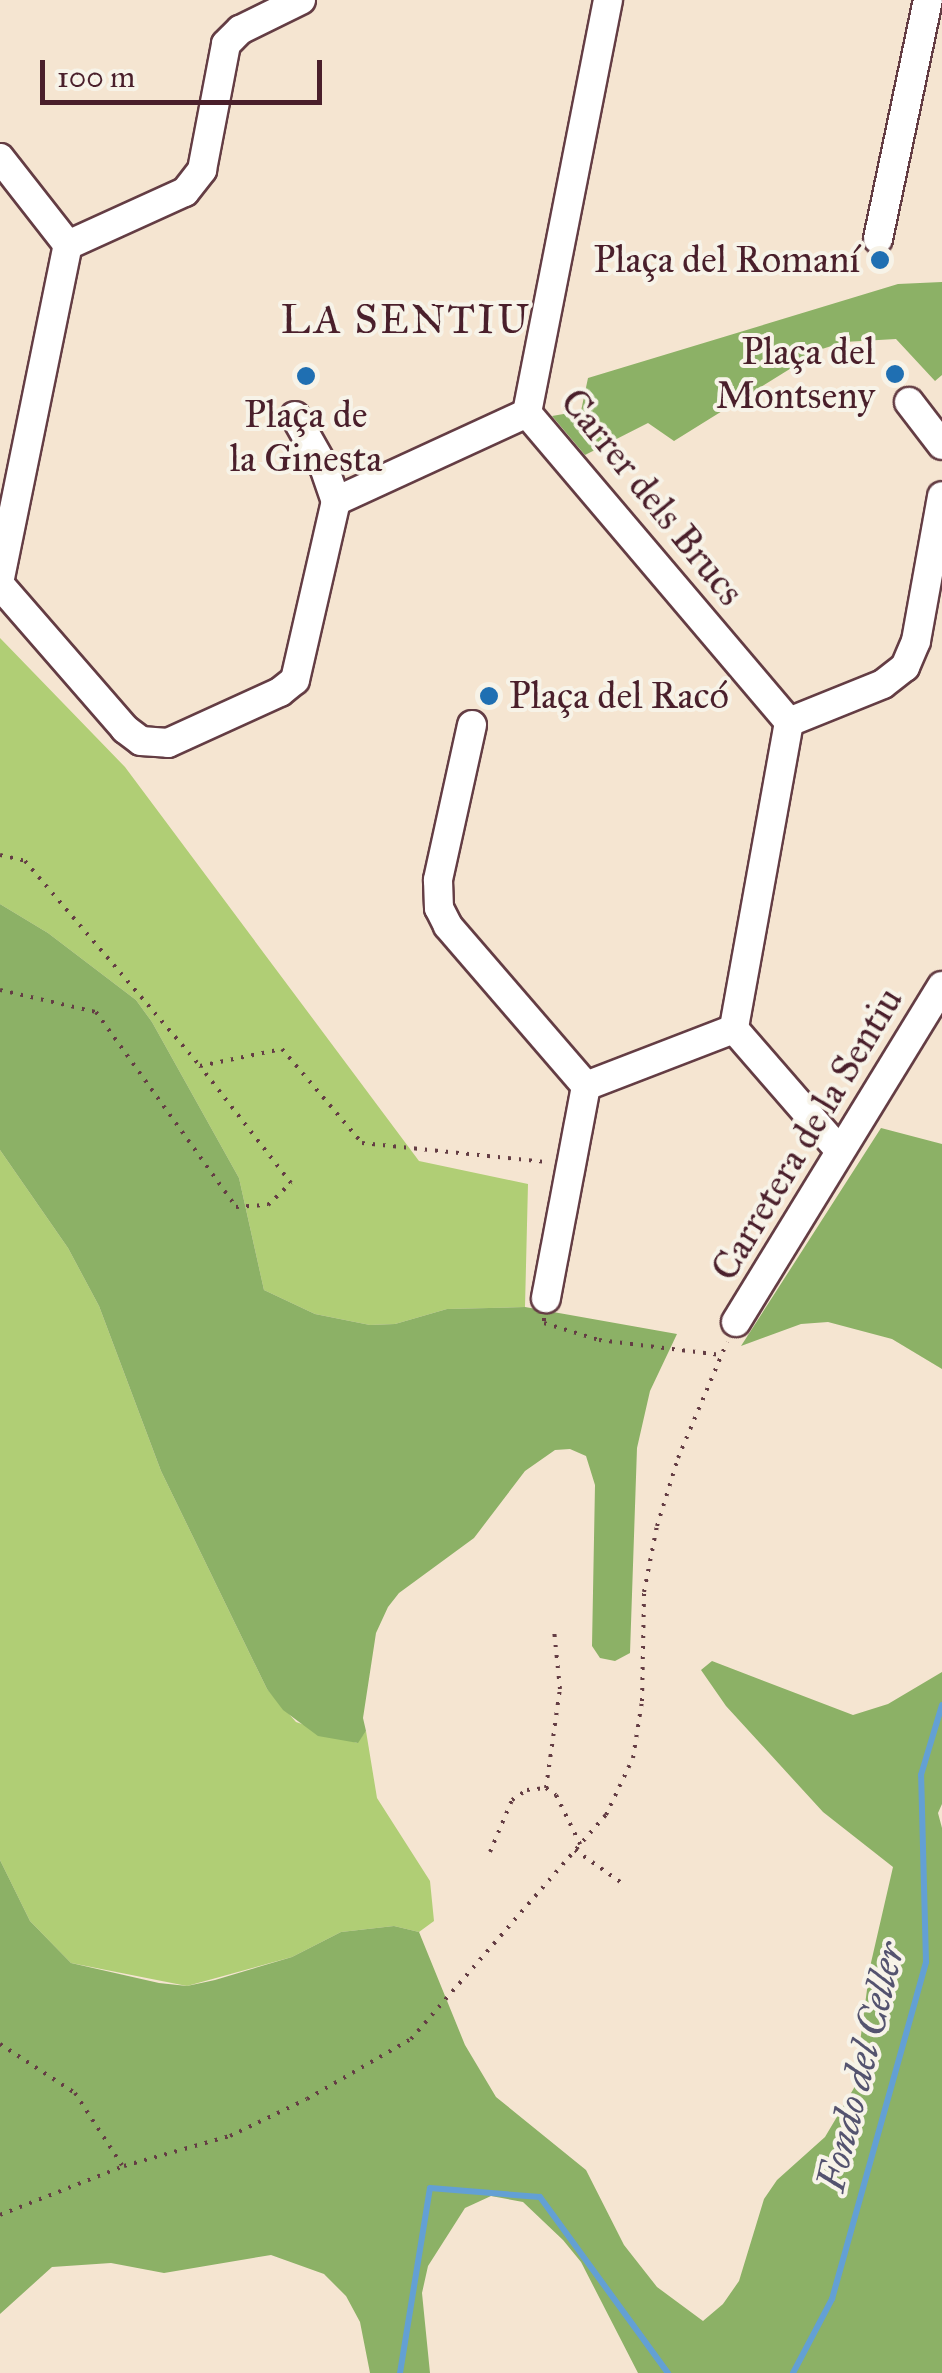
<!DOCTYPE html>
<html>
<head>
<meta charset="utf-8">
<style>
  body { margin:0 }
  #map { position:relative; width:942px; height:2373px; overflow:hidden; background:#f5e5d1; font-family:"IM FELL Great Primer",serif }
  div>[style] { position:absolute }
  [style*='--x'] { left:calc(var(--x)*1px); top:calc(var(--y)*1px); width:calc(var(--w)*1px); rotate:calc(var(--a)*1deg) }
  .green>* { inset:0; background:#b0ce75 }
  .forest>* { inset:0; background:#8cb166 }
  .stream>* { height:6px; margin:-3px; padding:0 3px; transform-origin:3px; border-radius:3px; background:#63a0d4 }
  .path>* { height:4px; margin-top:-2px; transform-origin:0; background:repeating-linear-gradient(90deg,#643d44 0 2.5px,transparent 0 10.5px) }
  .roads { filter:drop-shadow(2px 0 #643d44) drop-shadow(-2px 0 #643d44) drop-shadow(0 2px #643d44) drop-shadow(0 -2px #643d44) }
  .minor>* { height:28px; margin:-14px; padding:0 14px; transform-origin:14px; border-radius:14px; background:#fff }
  .dots>* { width:28px; height:28px; translate:-50% -50%; box-sizing:border-box; border:5px solid #f7f3e8; border-radius:50% }
  span { translate:-50% -50%; white-space:nowrap; text-align:center; line-height:1.15; -webkit-text-stroke:8px #f7f3e8; paint-order:stroke }
  .poi-label { font-size:38px; color:#4a1f2b }
  .right { translate:-100% -50%; text-align:right }
  .left { translate:0 -50%; text-align:left }
  .street-label { font-size:38px; color:#4a1f2b }
  .neighbourhood-label { font-size:40px; color:#4a1f2b; letter-spacing:2.5px }
  .water-label { font-size:40px; color:#54536f; font-style:italic }
  .scale { position:absolute; left:40px; top:60px; width:282px; height:45px; box-sizing:border-box; border:5px solid #4a1f2b; border-top:0; padding-left:12px; font-size:30px; line-height:35px; white-space:nowrap; color:#4a1f2b; -webkit-text-stroke:8px #f7f3e8; paint-order:stroke }
</style>
</head>
<body>
<div id="map">
  <div class="green">
    <div style="clip-path:polygon(0 638px,125px 767px,419px 1161px,528px 1184px,525px 1307px,447px 1309px,395px 1324px,370px 1325px,315px 1314px,264px 1290px,239px 1178px,152px 1022px,136px 1000px,48px 933px,0 904px)"></div>
    <div style="clip-path:polygon(0 1150px,68px 1248px,99px 1306px,161px 1471px,267px 1689px,296px 1722px,357px 1743px,366px 1731px,377px 1798px,430px 1881px,434px 1921px,419px 1932px,394px 1926px,341px 1932px,292px 1957px,187px 1986px,71px 1963px,30px 1921px,0 1860px)"></div>
  </div>
  <div class="forest">
    <div style="clip-path:polygon(942px 282px,942px 375px,935px 381px,896px 339px,844px 342px,822px 349px,674px 441px,648px 423px,585px 455px,552px 416px,581px 411px,588px 378px,898px 284px)"></div>
    <div style="clip-path:polygon(0 904px,48px 933px,136px 1000px,152px 1022px,239px 1178px,264px 1290px,315px 1314px,370px 1325px,395px 1324px,447px 1309px,525px 1307px,677px 1334px,650px 1391px,637px 1448px,630px 1653px,615px 1661px,600px 1658px,592px 1646px,595px 1485px,586px 1456px,570px 1449px,555px 1450px,525px 1471px,474px 1538px,399px 1593px,388px 1607px,376px 1633px,363px 1718px,366px 1731px,358px 1743px,318px 1736px,283px 1710px,267px 1689px,161px 1471px,99px 1306px,68px 1248px,0 1150px)"></div>
    <div style="clip-path:polygon(881px 1128px,942px 1144px,942px 1369px,892px 1339px,828px 1322px,801px 1324px,741px 1346px)"></div>
    <div style="clip-path:polygon(712px 1661px,853px 1715px,888px 1704px,942px 1672px,942px 1804px,938px 1813px,942px 1828px,942px 2373px,638px 2373px,581px 2262px,563px 2240px,523px 2202px,491px 2196px,465px 2208px,428px 2266px,422px 2293px,430px 2373px,370px 2373px,360px 2322px,346px 2296px,324px 2274px,271px 2255px,164px 2273px,111px 2263px,52px 2267px,0 2314px,0 1860px,30px 1921px,71px 1963px,159px 1983px,187px 1986px,215px 1980px,292px 1957px,341px 1932px,394px 1926px,419px 1932px,465px 2045px,496px 2097px,586px 2170px,624px 2245px,657px 2287px,703px 2321px,723px 2304px,739px 2281px,764px 2199px,777px 2180px,825px 2137px,854px 2088px,870px 1967px,893px 1867px,823px 1812px,726px 1706px,701px 1670px)"></div>
  </div>
  <div class="stream">
    <div style="--x:400;--y:2373;--w:187;--a:-80.8"></div>
    <div style="--x:430;--y:2188;--w:110;--a:4.7"></div>
    <div style="--x:540;--y:2197;--w:218;--a:54"></div>
    <div style="--x:793;--y:2373;--w:84;--a:-62.2"></div>
    <div style="--x:832;--y:2299;--w:350;--a:-74.4"></div>
    <div style="--x:926;--y:1962;--w:187;--a:-91.5"></div>
    <div style="--x:921;--y:1775;--w:73;--a:-73.3"></div>
  </div>
  <div class="path">
    <div style="--x:0;--y:855;--w:26;--a:13"></div>
    <div style="--x:25;--y:861;--w:270;--a:49.5"></div>
    <div style="--x:200;--y:1066;--w:84;--a:-11.7"></div>
    <div style="--x:282;--y:1049;--w:123;--a:49.6"></div>
    <div style="--x:362;--y:1143;--w:186;--a:5.9"></div>
    <div style="--x:0;--y:990;--w:98;--a:12.9"></div>
    <div style="--x:96;--y:1012;--w:240;--a:54.3"></div>
    <div style="--x:236;--y:1207;--w:32;--a:-4"></div>
    <div style="--x:268;--y:1205;--w:32;--a:-44"></div>
    <div style="--x:291;--y:1183;--w:148;--a:-127.9"></div>
    <div style="--x:544;--y:1318;--w:5;--a:90"></div>
    <div style="--x:544;--y:1323;--w:58;--a:17.2"></div>
    <div style="--x:599;--y:1340;--w:123;--a:7"></div>
    <div style="--x:546;--y:1788;--w:100;--a:-82"></div>
    <div style="--x:560;--y:1689;--w:59;--a:-95.8"></div>
    <div style="--x:575;--y:1850;--w:57;--a:35.1"></div>
    <div style="--x:490;--y:1852;--w:56;--a:-67.1"></div>
    <div style="--x:512;--y:1800;--w:18;--a:-34"></div>
    <div style="--x:527;--y:1790;--w:19;--a:-6"></div>
    <div style="--x:546;--y:1788;--w:12;--a:35"></div>
    <div style="--x:556;--y:1795;--w:55;--a:63.9"></div>
    <div style="--x:0;--y:2044;--w:90;--a:33.2"></div>
    <div style="--x:75;--y:2093;--w:86;--a:56.9"></div>
    <div style="--x:0;--y:2215;--w:133;--a:-21.6"></div>
    <div style="--x:124;--y:2166;--w:110;--a:-15.8"></div>
    <div style="--x:230;--y:2136;--w:85;--a:-25.7"></div>
    <div style="--x:307;--y:2099;--w:120;--a:-30"></div>
    <div style="--x:411;--y:2039;--w:297;--a:-49"></div>
    <div style="--x:606;--y:1815;--w:63;--a:-64.7"></div>
    <div style="--x:633;--y:1758;--w:58;--a:-81"></div>
    <div style="--x:642;--y:1701;--w:109;--a:-88.9"></div>
    <div style="--x:644;--y:1592;--w:67;--a:-78.9"></div>
    <div style="--x:657;--y:1526;--w:71;--a:-72.8"></div>
    <div style="--x:678;--y:1458;--w:126;--a:-67.1"></div>
  </div>
  <div class="roads">
    <div class="minor">
      <div style="--x:608;--y:0;--w:421;--a:101.1"></div>
      <div style="--x:527;--y:413;--w:405;--a:49.7"></div>
      <div style="--x:0;--y:158;--w:110;--a:52"></div>
      <div style="--x:878;--y:239;--w:244;--a:-78.2"></div>
      <div style="--x:68;--y:245;--w:128;--a:-24.4"></div>
      <div style="--x:185;--y:192;--w:28;--a:-52"></div>
      <div style="--x:202;--y:170;--w:128;--a:-79.2"></div>
      <div style="--x:226;--y:44;--w:20;--a:-45"></div>
      <div style="--x:240;--y:30;--w:68;--a:-26.2"></div>
      <div style="--x:909;--y:402;--w:54;--a:52.5"></div>
      <div style="--x:295;--y:416;--w:59;--a:60.4"></div>
      <div style="--x:324;--y:467;--w:36;--a:71"></div>
      <div style="--x:0;--y:578;--w:340;--a:-78.5"></div>
      <div style="--x:0;--y:585;--w:191;--a:49"></div>
      <div style="--x:125;--y:729;--w:20;--a:37"></div>
      <div style="--x:141;--y:741;--w:27;--a:4"></div>
      <div style="--x:168;--y:743;--w:123;--a:-24.5"></div>
      <div style="--x:280;--y:692;--w:19;--a:-39"></div>
      <div style="--x:295;--y:680;--w:184;--a:-77.1"></div>
      <div style="--x:336;--y:501;--w:210;--a:-24.7"></div>
      <div style="--x:789;--y:722;--w:312;--a:100.2"></div>
      <div style="--x:734;--y:1029;--w:160;--a:49"></div>
      <div style="--x:789;--y:722;--w:101;--a:-22"></div>
      <div style="--x:883;--y:684;--w:28;--a:-38"></div>
      <div style="--x:905;--y:667;--w:28;--a:-67"></div>
      <div style="--x:916;--y:641;--w:147;--a:-79.8"></div>
      <div style="--x:472;--y:725;--w:159;--a:102.4"></div>
      <div style="--x:438;--y:880;--w:28;--a:88"></div>
      <div style="--x:439;--y:908;--w:20;--a:63"></div>
      <div style="--x:448;--y:926;--w:211;--a:49.2"></div>
      <div style="--x:586;--y:1086;--w:216;--a:100.7"></div>
      <div style="--x:586;--y:1086;--w:159;--a:-21.1"></div>
      <div style="--x:736;--y:1322;--w:394;--a:-58.5"></div>
    </div>
  </div>
  <div class="dots">
    <div style="left:880px;top:260px;background:#1f6fb2"></div>
    <div style="left:895px;top:374px;background:#1f6fb2"></div>
    <div style="left:306px;top:376px;background:#1f6fb2"></div>
    <div style="left:489px;top:696px;background:#1f6fb2"></div>
  </div>
  <div class="poi-label">
    <span class="right" style="left:860px;top:260px">Plaça del Romaní</span>
    <span class="right" style="left:875px;top:374px">Plaça del<br>Montseny</span>
    <span style="left:306px;top:437px">Plaça de<br>la Ginesta</span>
    <span class="left" style="left:509px;top:696px">Plaça del Racó</span>
  </div>
  <div class="street-label">
    <span style="left:652px;top:497px;rotate:51deg">Carrer dels Brucs</span>
    <span style="left:807px;top:1134px;rotate:-59deg">Carretera de la Sentiu</span>
  </div>
  <div class="neighbourhood-label">
    <span style="left:406px;top:320px">LA SENTIU</span>
  </div>
  <div class="water-label">
    <span style="left:861px;top:2067px;rotate:-76deg">Fondo del Celler</span>
  </div>
  <div class="scale">100 m</div>
</div>
</body>
</html>
